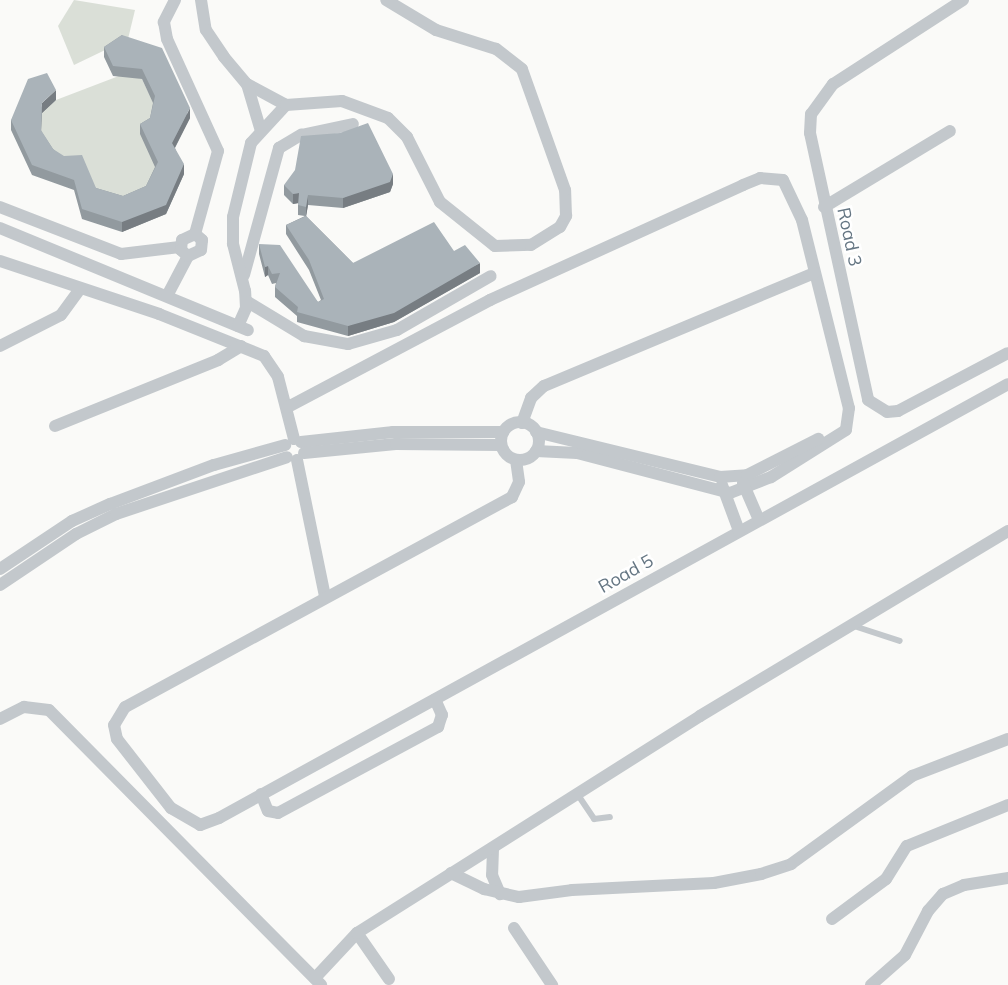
<!DOCTYPE html>
<html>
<head>
<meta charset="utf-8">
<style>
  body { margin:0 }
  #map { position:relative; width:1008px; height:985px; overflow:hidden; background:#fafaf8; font-family:Mulish,sans-serif }
  div>[style] { position:absolute }
  [style*='--x'] { left:calc(var(--x)*1px); top:calc(var(--y)*1px); width:calc(var(--w)*1px); rotate:calc(var(--a)*1deg) }
  .green>* { inset:0; background:#dadfd7 }
  .lane>* { height:6px; margin:-3px; padding:0 3px; transform-origin:3px; border-radius:3px; background:#c3c8cc }
  .street>* { height:12px; margin:-6px; padding:0 6px; transform-origin:6px; border-radius:6px; background:#c3c8cc }
  .street>.ring { margin:-6px; padding:0; box-sizing:content-box; background:none; border:12px solid #c3c8cc; border-radius:50% }
  .wall>* { inset:0; background:#929a9f }
  .shaded-wall>* { inset:0; background:#777d82 }
  .building>* { inset:0; background:#aab3b9 }
  span { translate:-50% -50%; white-space:nowrap; text-align:center; line-height:1.15; -webkit-text-stroke:5px #fff; paint-order:stroke }
  .street-label { font-size:18px; color:#657683 }
</style>
</head>
<body>
<div id="map">
  <div class="green">
    <div style="clip-path:polygon(74px 0,135px 10px,128px 39px,74px 65px,58px 26px)"></div>
    <div style="clip-path:polygon(124px 74px,142px 79px,155px 106px,158px 172px,146px 196px,123px 206px,53px 159px,39px 128px,42px 113px,56px 100px)"></div>
  </div>
  <div class="lane">
    <div style="--x:854;--y:626;--w:48;--a:18.1"></div>
    <div style="--x:578;--y:795;--w:29;--a:56"></div>
    <div style="--x:594;--y:819;--w:16;--a:-7"></div>
  </div>
  <div class="street">
    <div style="--x:175;--y:0;--w:25;--a:117"></div>
    <div style="--x:164;--y:22;--w:17;--a:80"></div>
    <div style="--x:167;--y:39;--w:123;--a:65.5"></div>
    <div style="--x:218;--y:151;--w:86;--a:105.5"></div>
    <div style="--x:201;--y:0;--w:30;--a:81"></div>
    <div style="--x:206;--y:30;--w:32;--a:56"></div>
    <div style="--x:224;--y:57;--w:35;--a:50"></div>
    <div style="--x:247;--y:84;--w:44;--a:28.3"></div>
    <div style="--x:963;--y:0;--w:155;--a:147.1"></div>
    <div style="--x:833;--y:84;--w:37;--a:126"></div>
    <div style="--x:811;--y:114;--w:19;--a:93"></div>
    <div style="--x:810;--y:133;--w:273;--a:77.7"></div>
    <div style="--x:868;--y:400;--w:22;--a:32"></div>
    <div style="--x:887;--y:412;--w:11;--a:-5"></div>
    <div style="--x:898;--y:411;--w:124;--a:-27.8"></div>
    <div style="--x:247;--y:84;--w:46;--a:73.5"></div>
    <div style="--x:0;--y:207;--w:130;--a:21.2"></div>
    <div style="--x:121;--y:254;--w:59;--a:-6.8"></div>
    <div style="--x:824;--y:207;--w:147;--a:-31.1"></div>
    <div style="--x:0;--y:228;--w:268;--a:22.4"></div>
    <div style="--x:0;--y:261;--w:168;--a:18.4"></div>
    <div style="--x:159;--y:314;--w:113;--a:21.8"></div>
    <div style="--x:264;--y:356;--w:25;--a:56"></div>
    <div style="--x:278;--y:377;--w:64;--a:75.5"></div>
    <div style="--x:244;--y:275;--w:132;--a:-74.6"></div>
    <div style="--x:279;--y:148;--w:26;--a:-31"></div>
    <div style="--x:301;--y:135;--w:53;--a:-11.9"></div>
    <div style="--x:167;--y:296;--w:45;--a:-62.3"></div>
    <div style="--x:188;--y:256;--w:14;--a:-25"></div>
    <div style="--x:201;--y:250;--w:10;--a:-84"></div>
    <div style="--x:202;--y:240;--w:9;--a:-139"></div>
    <div style="--x:195;--y:234;--w:14;--a:155"></div>
    <div style="--x:182;--y:240;--w:10;--a:96"></div>
    <div style="--x:181;--y:250;--w:9;--a:41"></div>
    <div style="--x:246;--y:301;--w:68;--a:31.1"></div>
    <div style="--x:304;--y:336;--w:45;--a:10.3"></div>
    <div style="--x:348;--y:344;--w:51;--a:-15.9"></div>
    <div style="--x:397;--y:330;--w:108;--a:-29.9"></div>
    <div style="--x:238;--y:326;--w:20;--a:-66"></div>
    <div style="--x:246;--y:308;--w:17;--a:-93"></div>
    <div style="--x:245;--y:291;--w:49;--a:-104.3"></div>
    <div style="--x:233;--y:244;--w:27;--a:-90"></div>
    <div style="--x:233;--y:217;--w:76;--a:-76.3"></div>
    <div style="--x:251;--y:143;--w:52;--a:-47.4"></div>
    <div style="--x:286;--y:105;--w:56;--a:-4.1"></div>
    <div style="--x:342;--y:101;--w:49;--a:20.3"></div>
    <div style="--x:388;--y:118;--w:27;--a:45"></div>
    <div style="--x:407;--y:137;--w:73;--a:63.1"></div>
    <div style="--x:440;--y:202;--w:70;--a:38.7"></div>
    <div style="--x:495;--y:246;--w:36;--a:-2"></div>
    <div style="--x:531;--y:245;--w:34;--a:-32"></div>
    <div style="--x:560;--y:227;--w:13;--a:-61"></div>
    <div style="--x:566;--y:216;--w:26;--a:-92"></div>
    <div style="--x:565;--y:190;--w:128;--a:-109.6"></div>
    <div style="--x:522;--y:69;--w:33;--a:-142"></div>
    <div style="--x:496;--y:49;--w:63;--a:-162.4"></div>
    <div style="--x:436;--y:30;--w:58;--a:-149"></div>
    <div style="--x:0;--y:346;--w:68;--a:-26.9"></div>
    <div style="--x:61;--y:315;--w:31;--a:-54"></div>
    <div style="--x:288;--y:407;--w:229;--a:-27.9"></div>
    <div style="--x:490;--y:300;--w:278;--a:-24.4"></div>
    <div style="--x:743;--y:185;--w:18;--a:-22"></div>
    <div style="--x:760;--y:178;--w:23;--a:5"></div>
    <div style="--x:783;--y:180;--w:44;--a:64.6"></div>
    <div style="--x:802;--y:220;--w:194;--a:76"></div>
    <div style="--x:849;--y:408;--w:22;--a:98"></div>
    <div style="--x:846;--y:430;--w:89;--a:147.9"></div>
    <div style="--x:771;--y:477;--w:44;--a:158.7"></div>
    <div style="--x:730;--y:493;--w:158;--a:-165.3"></div>
    <div style="--x:577;--y:453;--w:41;--a:-177.2"></div>
    <div class="ring" style="left:501px;top:422px;width:26px;height:26px"></div>
    <div style="--x:522;--y:423;--w:27;--a:-70"></div>
    <div style="--x:531;--y:398;--w:18;--a:-43"></div>
    <div style="--x:544;--y:386;--w:293;--a:-22.7"></div>
    <div style="--x:55;--y:426;--w:176;--a:-22"></div>
    <div style="--x:218;--y:360;--w:27;--a:-31"></div>
    <div style="--x:536;--y:432;--w:189;--a:13.7"></div>
    <div style="--x:720;--y:477;--w:27;--a:-4"></div>
    <div style="--x:747;--y:475;--w:80;--a:-26.9"></div>
    <div style="--x:301;--y:442;--w:93;--a:-6.2"></div>
    <div style="--x:393;--y:432;--w:110;--a:0"></div>
    <div style="--x:304;--y:453;--w:92;--a:-5.6"></div>
    <div style="--x:396;--y:444;--w:105;--a:0.5"></div>
    <div style="--x:297;--y:460;--w:139;--a:78.4"></div>
    <div style="--x:516;--y:460;--w:22;--a:82"></div>
    <div style="--x:519;--y:482;--w:17;--a:115"></div>
    <div style="--x:512;--y:497;--w:440;--a:151.5"></div>
    <div style="--x:125;--y:707;--w:21;--a:121"></div>
    <div style="--x:114;--y:725;--w:14;--a:78"></div>
    <div style="--x:117;--y:739;--w:88;--a:52"></div>
    <div style="--x:171;--y:808;--w:34;--a:30"></div>
    <div style="--x:200;--y:825;--w:20;--a:-20"></div>
    <div style="--x:219;--y:818;--w:900;--a:-28.81"></div>
    <div style="--x:743;--y:483;--w:40;--a:66.6"></div>
    <div style="--x:722;--y:485;--w:49;--a:69.7"></div>
    <div style="--x:0;--y:569;--w:87;--a:-33.7"></div>
    <div style="--x:72;--y:521;--w:42;--a:-24.1"></div>
    <div style="--x:110;--y:504;--w:111;--a:-20.6"></div>
    <div style="--x:214;--y:465;--w:74;--a:-15.7"></div>
    <div style="--x:0;--y:585;--w:92;--a:-33.9"></div>
    <div style="--x:76;--y:534;--w:45;--a:-26.6"></div>
    <div style="--x:116;--y:514;--w:180;--a:-18.4"></div>
    <div style="--x:0;--y:719;--w:27;--a:-27"></div>
    <div style="--x:24;--y:707;--w:25;--a:7"></div>
    <div style="--x:49;--y:710;--w:387;--a:45.3"></div>
    <div style="--x:261;--y:794;--w:18;--a:68"></div>
    <div style="--x:268;--y:811;--w:10;--a:11"></div>
    <div style="--x:278;--y:813;--w:182;--a:-28.3"></div>
    <div style="--x:438;--y:727;--w:13;--a:-72"></div>
    <div style="--x:442;--y:715;--w:17;--a:-114"></div>
    <div style="--x:493;--y:849;--w:26;--a:92"></div>
    <div style="--x:492;--y:875;--w:21;--a:67"></div>
    <div style="--x:451;--y:873;--w:37;--a:26"></div>
    <div style="--x:484;--y:889;--w:36;--a:13"></div>
    <div style="--x:519;--y:897;--w:53;--a:-7.5"></div>
    <div style="--x:572;--y:890;--w:142;--a:-2.8"></div>
    <div style="--x:714;--y:883;--w:48;--a:-10.8"></div>
    <div style="--x:761;--y:874;--w:32;--a:-18"></div>
    <div style="--x:791;--y:864;--w:150;--a:-36"></div>
    <div style="--x:912;--y:776;--w:103;--a:-21.1"></div>
    <div style="--x:832;--y:919;--w:67;--a:-36.5"></div>
    <div style="--x:886;--y:879;--w:39;--a:-58"></div>
    <div style="--x:907;--y:846;--w:109;--a:-22.1"></div>
    <div style="--x:514;--y:928;--w:69;--a:56.3"></div>
    <div style="--x:357;--y:933;--w:56;--a:55.2"></div>
    <div style="--x:315;--y:978;--w:62;--a:-47"></div>
    <div style="--x:357;--y:933;--w:406;--a:-32.3"></div>
    <div style="--x:700;--y:716;--w:359;--a:-31"></div>
    <div style="--x:871;--y:985;--w:45;--a:-41.4"></div>
    <div style="--x:905;--y:955;--w:50;--a:-62.4"></div>
    <div style="--x:928;--y:911;--w:23;--a:-49"></div>
    <div style="--x:943;--y:894;--w:23;--a:-23"></div>
    <div style="--x:964;--y:885;--w:45;--a:-9"></div>
  </div>
  <div class="wall">
    <div style="clip-path:polygon(122px 35px,190px 118px,175px 148px,184px 174px,166px 214px,122px 232px,82px 219px,74px 190px,32px 175px,11px 130px,11px 120px,56px 100px,42px 113px,41px 131px,53px 149px,96px 188px,123px 196px,146px 186px,155px 167px,140px 134px,140px 124px,150px 118px,153px 103px,142px 79px,113px 76px,104px 57px,104px 47px)"></div>
    <div style="clip-path:polygon(393px 184px,390px 192px,343px 208px,308px 205px,306px 216px,353px 263px,454px 251px,480px 273px,394px 322px,348px 336px,297px 322px,297px 316px,275px 297px,275px 287px,276px 283px,272px 284px,268px 275px,265px 277px,259px 254px,259px 244px,318px 302px,321px 300px,309px 270px,286px 234px,286px 225px,305px 216px,298px 215px,298px 203px,293px 204px,284px 195px,284px 185px)"></div>
  </div>
  <div class="shaded-wall">
    <div style="clip-path:polygon(56px 90px,56px 100px,42px 113px,41px 140px,42px 103px)"></div>
    <div style="clip-path:polygon(190px 108px,190px 118px,172px 153px,172px 143px)"></div>
    <div style="clip-path:polygon(184px 164px,184px 174px,166px 214px,122px 232px,122px 222px)"></div>
    <div style="clip-path:polygon(393px 174px,393px 184px,390px 192px,343px 208px,343px 198px)"></div>
    <div style="clip-path:polygon(299px 193px,299px 203px,293px 204px,293px 194px)"></div>
    <div style="clip-path:polygon(308px 195px,308px 205px,306px 217px,306px 207px)"></div>
    <div style="clip-path:polygon(480px 263px,480px 273px,394px 322px,348px 336px,348px 326px)"></div>
    <div style="clip-path:polygon(268px 266px,268px 275px,265px 277px,265px 267px)"></div>
  </div>
  <div class="building">
    <div style="clip-path:polygon(122px 35px,162px 48px,190px 108px,172px 143px,184px 164px,166px 205px,122px 222px,82px 209px,74px 180px,32px 165px,11px 120px,28px 79px,47px 73px,56px 90px,42px 103px,41px 130px,53px 149px,64px 156px,82px 155px,96px 188px,123px 196px,146px 186px,158px 162px,140px 124px,150px 118px,155px 96px,142px 69px,113px 66px,104px 47px)"></div>
    <div style="clip-path:polygon(368px 123px,393px 174px,390px 182px,343px 198px,308px 195px,306px 207px,298px 205px,299px 193px,293px 194px,284px 185px,295px 170px,301px 136px,340px 133px)"></div>
    <div style="clip-path:polygon(306px 216px,353px 263px,434px 222px,454px 251px,465px 245px,480px 263px,394px 313px,348px 326px,297px 312px,298px 307px,275px 287px,280px 273px,272px 274px,268px 266px,265px 267px,259px 244px,280px 245px,318px 302px,324px 299px,309px 260px,286px 225px)"></div>
  </div>
  <div class="street-label">
    <span style="left:849px;top:237px;rotate:78deg">Road 3</span>
    <span style="left:626px;top:574px;rotate:-29deg">Road 5</span>
  </div>
</div>
</body>
</html>
